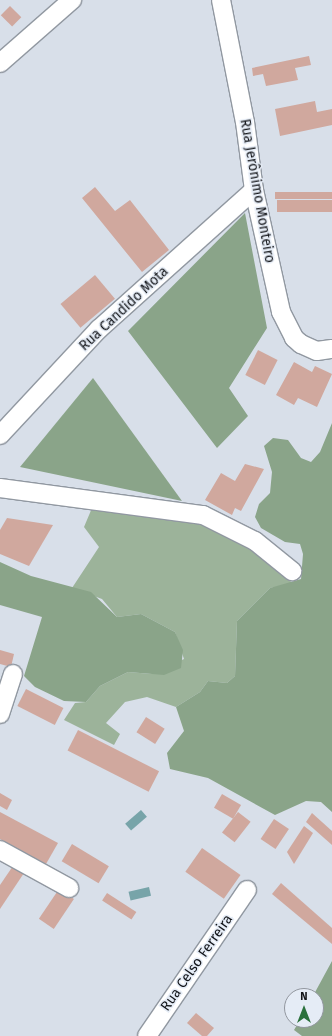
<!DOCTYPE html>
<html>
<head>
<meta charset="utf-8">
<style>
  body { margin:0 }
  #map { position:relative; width:332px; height:1036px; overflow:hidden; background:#d8dfe9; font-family:"Fira Sans",sans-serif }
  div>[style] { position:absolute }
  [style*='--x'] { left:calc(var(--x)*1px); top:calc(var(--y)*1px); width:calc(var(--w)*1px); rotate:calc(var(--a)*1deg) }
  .green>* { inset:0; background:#9cb39a }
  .forest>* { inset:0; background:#8aa489 }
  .water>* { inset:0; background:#77a4a9; transform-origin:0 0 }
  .building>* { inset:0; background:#d0a89e; transform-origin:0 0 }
  .roads { filter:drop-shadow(1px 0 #9198a1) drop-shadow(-1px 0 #9198a1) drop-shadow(0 1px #9198a1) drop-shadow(0 -1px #9198a1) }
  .street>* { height:18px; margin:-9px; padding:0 9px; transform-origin:9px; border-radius:9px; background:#fff }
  span { translate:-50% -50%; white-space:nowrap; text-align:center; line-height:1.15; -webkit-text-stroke:3px #e5ecf6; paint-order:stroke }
  .street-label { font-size:14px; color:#131519 }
  .north { position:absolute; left:284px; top:988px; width:40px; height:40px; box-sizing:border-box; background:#e5ecf6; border:1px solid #91969e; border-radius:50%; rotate:0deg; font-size:11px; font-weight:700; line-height:16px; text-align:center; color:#131519 }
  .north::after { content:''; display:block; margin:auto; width:14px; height:18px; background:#2b713d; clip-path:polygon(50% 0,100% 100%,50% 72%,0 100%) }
</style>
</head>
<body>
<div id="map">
  <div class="green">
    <div style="clip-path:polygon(92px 508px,203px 524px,243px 544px,294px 584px,270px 588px,237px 621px,235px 676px,227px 683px,208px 681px,200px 692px,176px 707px,147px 697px,125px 702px,106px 723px,120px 734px,114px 745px,64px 720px,75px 703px,86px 702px,100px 686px,128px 672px,152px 674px,184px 659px,175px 632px,141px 614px,117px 617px,102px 599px,72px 588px,99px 547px,84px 527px)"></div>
  </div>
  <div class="forest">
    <div style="clip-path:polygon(245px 213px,267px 328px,229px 388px,248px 416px,217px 448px,128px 331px)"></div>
    <div style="clip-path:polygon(93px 378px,182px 501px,20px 467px)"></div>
    <div style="clip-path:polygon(332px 423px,332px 812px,321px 802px,306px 801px,275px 815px,208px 778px,170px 769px,167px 753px,184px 731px,176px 707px,200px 692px,208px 681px,227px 683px,235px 676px,237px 621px,270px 588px,301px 579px,303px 554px,300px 544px,285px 542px,261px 528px,255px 517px,259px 504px,270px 493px,272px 472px,264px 446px,273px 438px,288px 440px,301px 458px,311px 462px,320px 452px)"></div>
    <div style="clip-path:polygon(0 562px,31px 576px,91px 592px,117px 617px,141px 614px,175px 632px,183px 650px,181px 668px,164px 675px,128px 672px,100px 686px,86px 702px,64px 701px,35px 687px,24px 676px,42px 617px,0 605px)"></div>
    <div style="clip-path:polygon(332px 961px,332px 1036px,302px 1036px,294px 1030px,300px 1020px,316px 1020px,316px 996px,313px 996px)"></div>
  </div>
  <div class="water">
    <div style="left:141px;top:810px;width:9px;height:21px;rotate:49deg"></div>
    <div style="left:149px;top:887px;width:9px;height:21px;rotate:77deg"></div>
  </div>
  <div class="building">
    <div style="left:10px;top:6px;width:16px;height:13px;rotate:45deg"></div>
    <div style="clip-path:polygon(309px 56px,311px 65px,295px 68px,298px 80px,266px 86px,263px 74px,253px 76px,252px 68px)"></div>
    <div style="clip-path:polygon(315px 101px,317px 112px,332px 109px,332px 125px,280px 136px,275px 109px)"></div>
    <div style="clip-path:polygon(95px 187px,115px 211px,130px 200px,169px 250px,142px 272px,82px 198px)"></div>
    <div style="left:332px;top:192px;width:7px;height:57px;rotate:90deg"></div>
    <div style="left:332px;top:200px;width:12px;height:55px;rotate:90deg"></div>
    <div style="left:95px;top:275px;width:31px;height:45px;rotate:50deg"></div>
    <div style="left:258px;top:350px;width:22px;height:28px;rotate:27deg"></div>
    <div style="clip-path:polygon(294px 362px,312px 372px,315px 366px,332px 374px,317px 407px,298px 398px,294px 405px,276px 395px)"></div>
    <div style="clip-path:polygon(245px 464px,264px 469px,241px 511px,235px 508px,232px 515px,205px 500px,221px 473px,235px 481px)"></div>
    <div style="clip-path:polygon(7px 518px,53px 525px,29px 566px,0 554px,0 530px)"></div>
    <div style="clip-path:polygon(0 650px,14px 654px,11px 667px,0 664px)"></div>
    <div style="left:26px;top:689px;width:42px;height:19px;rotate:27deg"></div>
    <div style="left:146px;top:717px;width:22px;height:18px;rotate:32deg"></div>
    <div style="left:78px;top:730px;width:91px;height:23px;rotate:27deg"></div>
    <div style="clip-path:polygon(0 793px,12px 800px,7px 810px,0 806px)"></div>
    <div style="left:222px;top:794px;width:22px;height:16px;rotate:30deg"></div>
    <div style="clip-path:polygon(0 812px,58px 843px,46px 864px,0 839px)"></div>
    <div style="left:238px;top:812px;width:16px;height:26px;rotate:38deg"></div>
    <div style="clip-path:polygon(312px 813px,332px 831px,332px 845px,306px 822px)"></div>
    <div style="left:274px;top:819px;width:18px;height:24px;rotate:34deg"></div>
    <div style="clip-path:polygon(304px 826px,313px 833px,294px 864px,287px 852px)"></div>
    <div style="left:72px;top:844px;width:43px;height:20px;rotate:31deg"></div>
    <div style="left:202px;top:848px;width:47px;height:29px;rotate:35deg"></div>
    <div style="clip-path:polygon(15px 863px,26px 870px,0 909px,0 885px)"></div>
    <div style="clip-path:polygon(281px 883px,332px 928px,332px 944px,272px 894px)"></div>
    <div style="left:59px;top:889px;width:18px;height:36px;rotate:34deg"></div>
    <div style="left:107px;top:893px;width:35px;height:9px;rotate:33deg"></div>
    <div style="clip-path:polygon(196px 1013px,214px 1028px,207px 1036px,202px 1036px,187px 1023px)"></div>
  </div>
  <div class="roads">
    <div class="street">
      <div style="--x:221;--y:0;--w:124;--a:78.9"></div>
      <div style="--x:245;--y:122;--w:69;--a:82.5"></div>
      <div style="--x:254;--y:190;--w:125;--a:77.5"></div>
      <div style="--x:281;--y:312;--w:29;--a:63"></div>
      <div style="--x:294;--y:338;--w:9;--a:41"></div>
      <div style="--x:301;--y:344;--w:17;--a:24"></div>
      <div style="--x:317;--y:351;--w:15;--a:-8"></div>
      <div style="--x:0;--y:63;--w:96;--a:-41.2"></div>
      <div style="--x:0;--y:435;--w:145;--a:-47"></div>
      <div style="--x:99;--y:329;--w:208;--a:-41.9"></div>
      <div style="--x:0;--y:488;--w:205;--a:7.6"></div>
      <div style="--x:203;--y:515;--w:58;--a:26.6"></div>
      <div style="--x:255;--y:541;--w:48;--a:39"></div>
      <div style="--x:0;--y:714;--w:42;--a:-72"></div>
      <div style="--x:0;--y:850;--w:79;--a:28.8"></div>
      <div style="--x:147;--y:1036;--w:177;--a:-55.6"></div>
    </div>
  </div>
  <div class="street-label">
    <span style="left:257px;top:191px;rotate:80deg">Rua Jerônimo Monteiro</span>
    <span style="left:124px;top:309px;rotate:-43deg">Rua Candido Mota</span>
    <span style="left:197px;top:963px;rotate:-55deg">Rua Celso Ferreira</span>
  </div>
  <div class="north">N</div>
</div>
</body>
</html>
